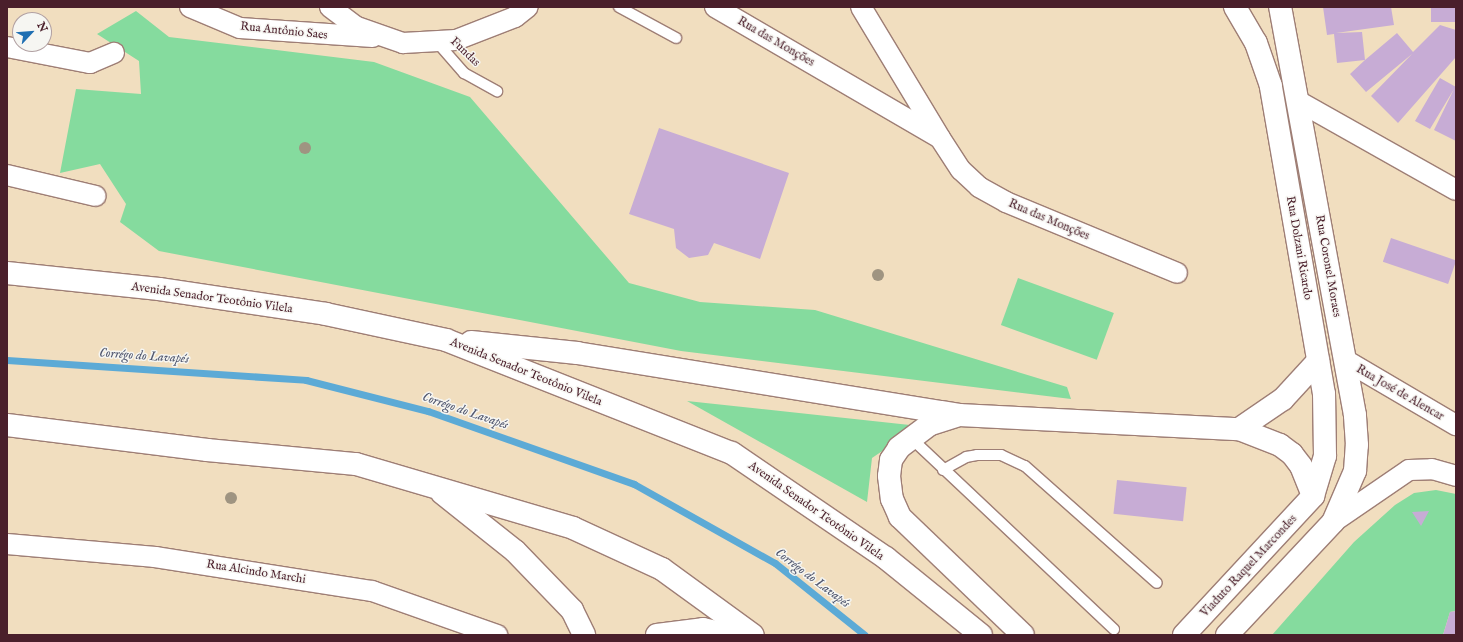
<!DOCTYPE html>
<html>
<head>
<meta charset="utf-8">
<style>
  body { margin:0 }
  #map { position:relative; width:1463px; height:642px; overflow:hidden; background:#f1debf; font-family:"IM FELL English",serif }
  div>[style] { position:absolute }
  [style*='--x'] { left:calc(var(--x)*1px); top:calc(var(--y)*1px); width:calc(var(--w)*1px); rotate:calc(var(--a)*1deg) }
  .green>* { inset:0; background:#85db9e; transform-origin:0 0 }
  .stream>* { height:7px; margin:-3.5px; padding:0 3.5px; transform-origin:3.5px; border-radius:3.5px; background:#5caad6 }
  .building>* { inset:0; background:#c7acd5; transform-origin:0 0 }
  .roads { filter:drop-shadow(1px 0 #9e7e75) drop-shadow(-1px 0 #9e7e75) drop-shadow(0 1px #9e7e75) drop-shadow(0 -1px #9e7e75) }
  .service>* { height:10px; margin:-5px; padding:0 5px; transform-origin:5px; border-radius:5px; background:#fff }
  .minor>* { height:20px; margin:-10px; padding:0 10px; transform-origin:10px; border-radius:10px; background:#fff }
  .secondary>* { height:22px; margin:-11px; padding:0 11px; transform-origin:11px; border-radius:11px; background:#fff }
  .trunk>* { height:22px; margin:-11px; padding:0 11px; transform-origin:11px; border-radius:11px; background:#fff }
  .trees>* { width:12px; height:12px; margin:-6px; border-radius:50%; background:#9f9481 }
  span { translate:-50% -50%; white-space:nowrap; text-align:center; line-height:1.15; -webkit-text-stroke:3px #f6f6f2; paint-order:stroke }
  .street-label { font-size:12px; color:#4a1f2b }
  .water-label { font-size:13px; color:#51576f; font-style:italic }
  .frame { position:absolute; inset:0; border:8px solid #4a1f2b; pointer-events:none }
  .north { position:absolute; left:12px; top:12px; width:40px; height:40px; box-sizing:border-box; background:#f6f6f2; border:1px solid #b1a0a2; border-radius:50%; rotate:64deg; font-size:11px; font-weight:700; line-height:16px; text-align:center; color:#4a1f2b }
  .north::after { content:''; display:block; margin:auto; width:14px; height:18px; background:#1f6fb2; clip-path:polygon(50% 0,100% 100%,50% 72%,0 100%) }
</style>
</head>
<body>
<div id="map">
  <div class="green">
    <div style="clip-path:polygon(136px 11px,169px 37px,374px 62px,470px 97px,629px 283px,700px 302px,815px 310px,1067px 387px,1071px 399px,681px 351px,159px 251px,120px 222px,126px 204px,100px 164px,60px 173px,76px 89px,141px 94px,139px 61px,97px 34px)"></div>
    <div style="left:1018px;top:278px;width:102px;height:50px;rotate:20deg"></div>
    <div style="clip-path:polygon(687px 401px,919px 426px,872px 458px,867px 502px)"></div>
    <div style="clip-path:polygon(1436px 490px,1456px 494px,1456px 611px,1450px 612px,1443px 635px,1272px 635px,1354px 542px,1395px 505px,1414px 493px)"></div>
  </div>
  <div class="stream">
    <div style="--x:7;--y:360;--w:300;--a:3.8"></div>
    <div style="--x:306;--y:380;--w:126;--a:14.3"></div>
    <div style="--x:428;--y:411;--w:219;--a:19.5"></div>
    <div style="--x:634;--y:484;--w:162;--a:29.3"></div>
    <div style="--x:775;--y:563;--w:115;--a:38.7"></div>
  </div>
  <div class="building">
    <div style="clip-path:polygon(1323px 7px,1391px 7px,1394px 25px,1336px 33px,1362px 32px,1365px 60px,1397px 33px,1413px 52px,1440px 25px,1456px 30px,1456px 57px,1398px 123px,1371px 96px,1412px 54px,1366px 92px,1350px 74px,1365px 60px,1337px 63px,1334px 34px,1327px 35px)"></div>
    <div style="left:1431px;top:7px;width:25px;height:15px"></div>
    <div style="clip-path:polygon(1440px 78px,1456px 87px,1456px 141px,1434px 130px,1454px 89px,1430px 129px,1415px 121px)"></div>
    <div style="clip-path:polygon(659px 128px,789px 173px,760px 259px,714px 243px,708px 255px,689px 258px,676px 248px,674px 229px,629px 214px)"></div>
    <div style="left:1391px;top:238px;width:69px;height:25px;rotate:19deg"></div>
    <div style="left:1117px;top:480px;width:70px;height:34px;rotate:6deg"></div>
    <div style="clip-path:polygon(1429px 511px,1421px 526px,1412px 512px)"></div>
    <div style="clip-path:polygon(1456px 611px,1456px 635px,1443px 635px,1450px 612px)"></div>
  </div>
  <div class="roads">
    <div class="service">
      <div style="--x:619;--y:7;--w:65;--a:28.5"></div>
      <div style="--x:436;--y:41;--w:43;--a:48.8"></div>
      <div style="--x:464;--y:73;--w:38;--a:29"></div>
      <div style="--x:911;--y:438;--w:279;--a:43.3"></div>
      <div style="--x:943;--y:470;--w:26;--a:-29"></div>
      <div style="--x:966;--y:457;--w:11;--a:-10"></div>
      <div style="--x:977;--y:455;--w:24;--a:0"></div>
      <div style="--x:1001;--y:455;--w:26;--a:25"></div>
      <div style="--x:1025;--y:466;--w:176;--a:41.6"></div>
    </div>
    <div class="minor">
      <div style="--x:190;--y:7;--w:54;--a:22.8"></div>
      <div style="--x:240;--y:28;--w:133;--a:3.9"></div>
      <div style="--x:330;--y:7;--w:34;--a:37"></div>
      <div style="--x:357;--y:27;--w:49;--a:19.2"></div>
      <div style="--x:403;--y:43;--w:53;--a:-3.2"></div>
      <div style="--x:456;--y:40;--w:63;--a:-21.3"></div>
      <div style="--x:515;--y:17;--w:16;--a:-38"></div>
      <div style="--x:715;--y:7;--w:258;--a:30.2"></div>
      <div style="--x:861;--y:7;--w:153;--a:58.9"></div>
      <div style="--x:940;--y:138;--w:38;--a:57"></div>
      <div style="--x:961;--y:170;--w:25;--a:43"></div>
      <div style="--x:979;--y:187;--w:31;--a:29"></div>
      <div style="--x:1006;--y:202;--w:185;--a:22.5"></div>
      <div style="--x:7;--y:47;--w:85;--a:10.9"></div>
      <div style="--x:90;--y:63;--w:26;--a:-23"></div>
      <div style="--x:1298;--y:101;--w:181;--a:29.4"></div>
      <div style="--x:7;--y:175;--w:91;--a:13.3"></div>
      <div style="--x:1345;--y:360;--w:129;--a:30.4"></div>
      <div style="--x:1333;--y:522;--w:92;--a:-34.4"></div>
      <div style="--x:1409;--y:470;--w:23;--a:-2"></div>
      <div style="--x:1432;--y:469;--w:25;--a:16"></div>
      <div style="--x:7;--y:544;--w:149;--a:5"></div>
      <div style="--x:155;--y:557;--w:220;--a:8.9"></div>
      <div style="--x:372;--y:591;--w:133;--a:19.4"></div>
    </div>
    <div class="secondary">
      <div style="--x:1184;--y:635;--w:190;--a:-47.1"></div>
      <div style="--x:1313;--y:496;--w:42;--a:-73.3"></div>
      <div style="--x:1325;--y:456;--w:62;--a:-90.9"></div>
      <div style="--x:1324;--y:394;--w:313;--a:-99.8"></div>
      <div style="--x:1271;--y:86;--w:46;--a:-109.2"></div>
      <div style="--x:1256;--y:43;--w:42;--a:-120.3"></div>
      <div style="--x:1227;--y:635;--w:155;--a:-46.8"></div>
      <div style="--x:1333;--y:522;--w:56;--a:-66.7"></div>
      <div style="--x:1355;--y:471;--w:26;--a:-86"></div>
      <div style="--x:1357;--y:445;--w:30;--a:-94"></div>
      <div style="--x:1355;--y:415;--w:415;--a:-100.4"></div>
    </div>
    <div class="trunk">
      <div style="--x:7;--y:273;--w:153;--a:6"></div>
      <div style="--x:159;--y:289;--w:169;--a:8.5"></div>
      <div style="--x:326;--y:314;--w:123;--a:12.2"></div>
      <div style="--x:446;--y:340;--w:308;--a:21.6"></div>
      <div style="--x:732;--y:453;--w:186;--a:34.3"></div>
      <div style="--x:886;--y:558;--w:122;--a:39"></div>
      <div style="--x:471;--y:342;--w:107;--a:5.9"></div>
      <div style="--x:577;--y:353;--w:387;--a:9.2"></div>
      <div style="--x:959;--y:415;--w:280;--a:2.9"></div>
      <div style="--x:1239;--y:429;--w:44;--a:21.3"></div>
      <div style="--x:1280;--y:445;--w:15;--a:37"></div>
      <div style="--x:1292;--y:454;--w:15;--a:53"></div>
      <div style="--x:1301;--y:466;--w:32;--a:68"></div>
      <div style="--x:956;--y:416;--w:28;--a:162"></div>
      <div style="--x:929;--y:425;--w:38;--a:143"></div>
      <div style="--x:899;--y:448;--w:14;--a:124"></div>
      <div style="--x:891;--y:460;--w:16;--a:97"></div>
      <div style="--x:889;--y:476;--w:23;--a:83"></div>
      <div style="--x:892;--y:499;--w:20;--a:66"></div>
      <div style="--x:900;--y:517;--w:170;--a:43.8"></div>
      <div style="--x:7;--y:425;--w:202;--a:7.1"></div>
      <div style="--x:207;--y:450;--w:150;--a:5.4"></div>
      <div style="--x:356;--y:464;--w:226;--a:16.4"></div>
      <div style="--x:573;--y:528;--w:98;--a:24.7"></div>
      <div style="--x:662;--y:569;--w:112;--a:36"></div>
      <div style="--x:1239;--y:429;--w:53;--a:-34.3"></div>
      <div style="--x:1283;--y:399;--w:52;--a:-47.4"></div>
      <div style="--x:442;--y:493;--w:93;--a:38.5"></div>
      <div style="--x:515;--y:551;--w:82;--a:46"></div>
      <div style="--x:572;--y:610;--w:28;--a:64"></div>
      <div style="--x:657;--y:635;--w:46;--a:-7.4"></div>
      <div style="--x:703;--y:629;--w:26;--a:13"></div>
    </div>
  </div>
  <div class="trees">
    <div style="left:305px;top:148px"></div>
    <div style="left:878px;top:275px"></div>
    <div style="left:231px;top:498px"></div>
  </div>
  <div class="street-label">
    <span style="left:284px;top:31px;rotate:6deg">Rua Antônio Saes</span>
    <span style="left:776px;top:42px;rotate:30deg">Rua das Monções</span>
    <span style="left:465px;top:52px;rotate:44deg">Fundas</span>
    <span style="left:1049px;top:220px;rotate:23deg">Rua das Monções</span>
    <span style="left:1299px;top:248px;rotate:80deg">Rua Dolzani Ricardo</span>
    <span style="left:1328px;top:266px;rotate:80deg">Rua Coronel Moraes</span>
    <span style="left:212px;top:298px;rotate:8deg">Avenida Senador Teotônio Vilela</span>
    <span style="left:526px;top:372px;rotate:22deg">Avenida Senador Teotônio Vilela</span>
    <span style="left:1400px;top:393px;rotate:30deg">Rua José de Alencar</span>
    <span style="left:816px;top:511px;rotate:35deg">Avenida Senador Teotônio Vilela</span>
    <span style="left:1249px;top:566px;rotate:-47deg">Viaduto Raquel Marcondes</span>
    <span style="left:256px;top:572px;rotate:9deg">Rua Alcindo Marchi</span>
  </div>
  <div class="water-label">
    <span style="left:144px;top:357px;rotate:4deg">Corrégo do Lavapés</span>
    <span style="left:465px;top:412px;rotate:19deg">Corrégo do Lavapés</span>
    <span style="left:812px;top:579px;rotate:37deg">Corrégo do Lavapés</span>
  </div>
  <div class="frame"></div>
  <div class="north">N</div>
</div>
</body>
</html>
